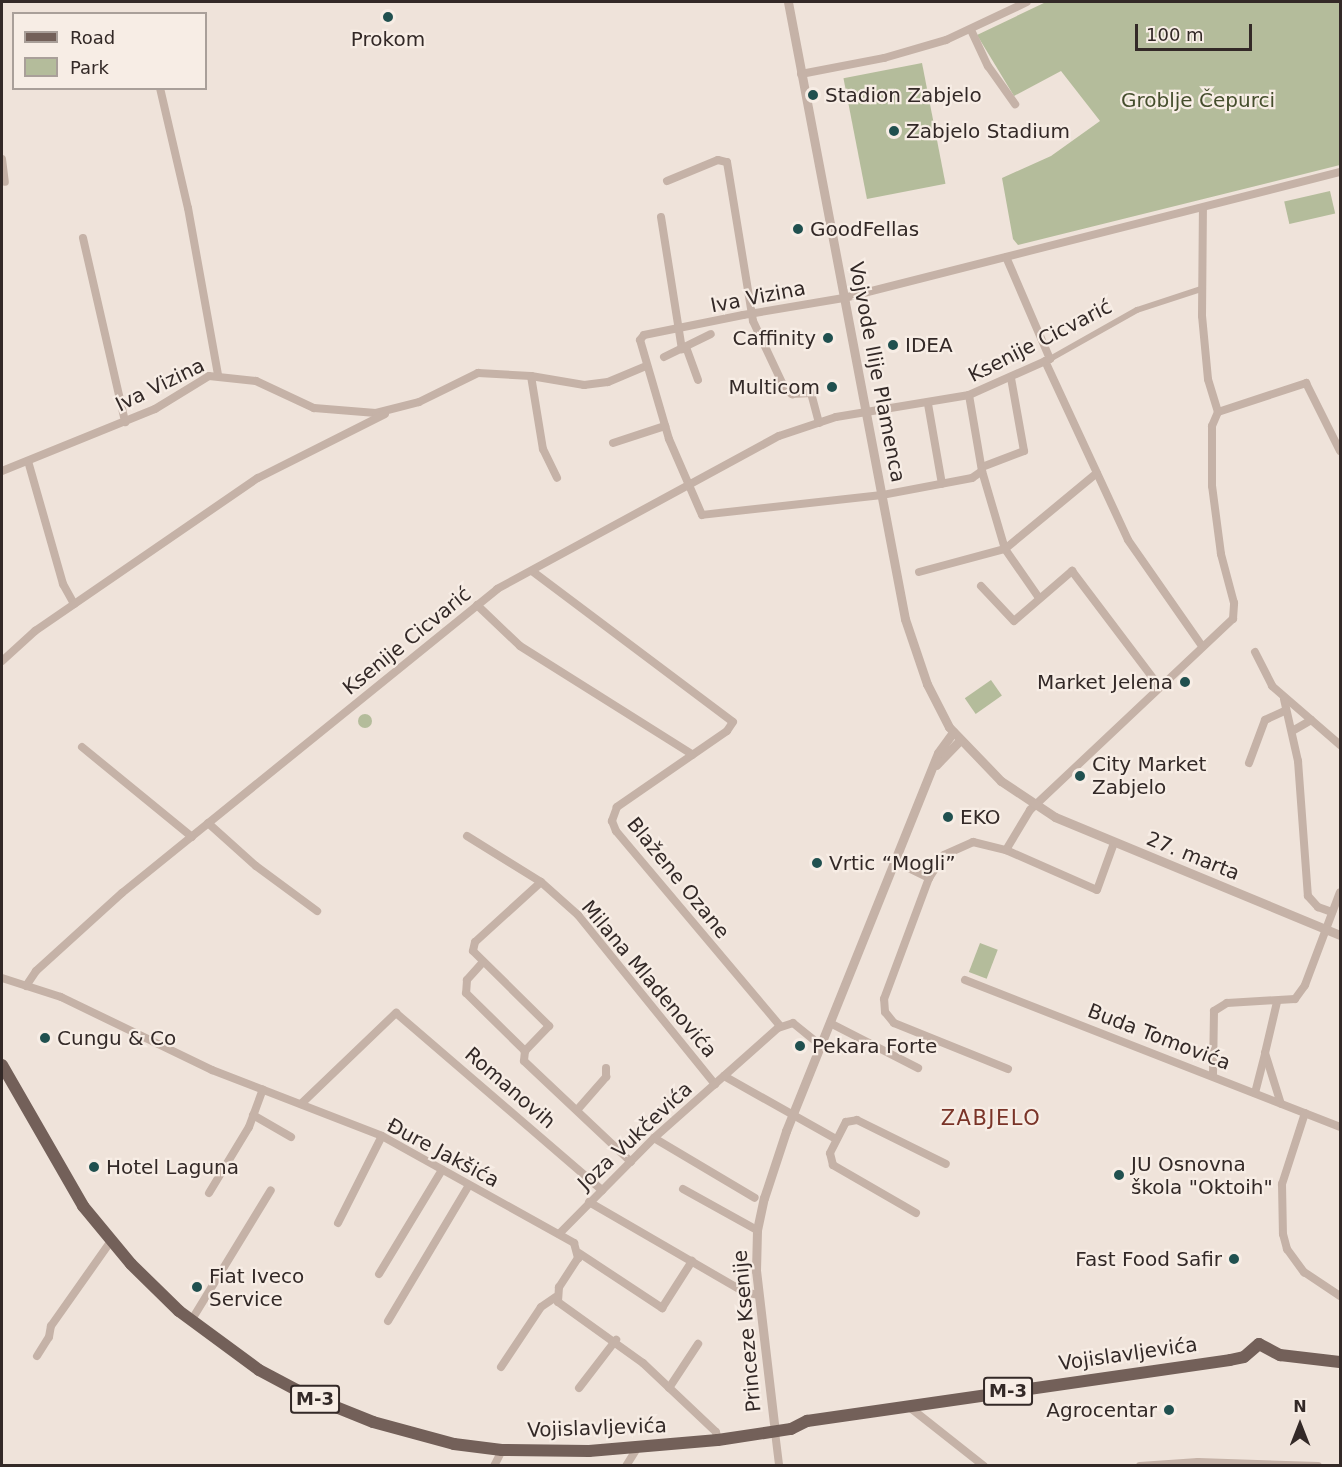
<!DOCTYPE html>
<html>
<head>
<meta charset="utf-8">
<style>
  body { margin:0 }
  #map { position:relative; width:1342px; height:1467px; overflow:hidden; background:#efe3da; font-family:"DejaVu Sans",sans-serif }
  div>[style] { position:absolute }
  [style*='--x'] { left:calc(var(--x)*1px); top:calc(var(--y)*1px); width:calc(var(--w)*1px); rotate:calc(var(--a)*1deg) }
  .green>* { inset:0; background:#b4bc9b; transform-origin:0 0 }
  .round { border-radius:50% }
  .pedestrian>* { height:6px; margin:-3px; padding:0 3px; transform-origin:3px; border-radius:3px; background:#c5b2a7 }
  .minor>* { height:8px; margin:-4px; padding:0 4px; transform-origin:4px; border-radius:4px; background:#c5b2a7 }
  .tertiary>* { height:9px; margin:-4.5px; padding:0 4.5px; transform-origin:4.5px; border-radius:4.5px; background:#c5b2a7 }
  .primary>* { height:12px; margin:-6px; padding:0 6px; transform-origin:6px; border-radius:6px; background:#736059 }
  .dots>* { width:16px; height:16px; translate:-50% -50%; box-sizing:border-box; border:3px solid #f7ede5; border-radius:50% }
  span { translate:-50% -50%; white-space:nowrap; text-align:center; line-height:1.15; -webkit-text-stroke:4.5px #f7ede5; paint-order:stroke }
  .shield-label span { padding:2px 4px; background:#f7ede5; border:2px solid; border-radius:4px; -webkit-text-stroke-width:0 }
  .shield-label { font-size:18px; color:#332927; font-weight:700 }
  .poi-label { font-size:20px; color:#332927 }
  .left { translate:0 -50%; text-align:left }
  .right { translate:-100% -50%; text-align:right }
  .park-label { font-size:20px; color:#454e2d }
  .street-label { font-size:20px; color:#332927 }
  .neighbourhood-label { font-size:21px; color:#7a3428; letter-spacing:1.5px }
  .frame { position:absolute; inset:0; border:3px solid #332927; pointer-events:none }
  .legend { position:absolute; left:12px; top:12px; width:195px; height:78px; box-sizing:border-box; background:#f7ede5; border:2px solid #a99f99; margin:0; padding:8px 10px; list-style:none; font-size:18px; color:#332927 }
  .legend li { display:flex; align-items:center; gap:12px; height:30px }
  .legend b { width:30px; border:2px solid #a99f99 }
  .north { position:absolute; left:1270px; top:1395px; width:60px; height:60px; -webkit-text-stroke:4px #f7ede5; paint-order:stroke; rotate:0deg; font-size:16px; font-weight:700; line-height:24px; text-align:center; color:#332927 }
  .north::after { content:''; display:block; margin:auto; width:21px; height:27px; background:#332927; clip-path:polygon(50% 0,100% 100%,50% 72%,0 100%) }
  .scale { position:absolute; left:1135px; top:24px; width:117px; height:27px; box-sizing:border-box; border:3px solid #332927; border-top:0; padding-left:8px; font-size:18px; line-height:21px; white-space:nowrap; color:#332927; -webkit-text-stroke:4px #f7ede5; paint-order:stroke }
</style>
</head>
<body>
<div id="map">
  <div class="green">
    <div style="clip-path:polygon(1046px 2px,1340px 2px,1340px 165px,1018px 245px,1013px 239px,1002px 178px,1051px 156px,1100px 121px,1061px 71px,1014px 96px,977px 35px)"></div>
    <div style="left:922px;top:63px;width:123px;height:80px;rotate:79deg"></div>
    <div style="left:1330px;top:191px;width:23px;height:47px;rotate:77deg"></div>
    <div style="left:991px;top:680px;width:19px;height:32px;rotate:55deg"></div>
    <div class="round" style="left:358px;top:714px;width:14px;height:14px"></div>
    <div style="left:980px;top:943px;width:19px;height:31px;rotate:21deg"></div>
  </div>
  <div class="pedestrian">
    <div style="--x:1050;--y:359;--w:100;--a:-29.4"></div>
    <div style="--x:1137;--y:310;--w:67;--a:-18.2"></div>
  </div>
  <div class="minor">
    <div style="--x:971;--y:30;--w:40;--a:65"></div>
    <div style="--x:988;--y:66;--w:47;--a:54.6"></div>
    <div style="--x:801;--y:74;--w:85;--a:-10.9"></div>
    <div style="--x:884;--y:58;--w:65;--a:-16.2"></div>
    <div style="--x:946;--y:40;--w:89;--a:-25.1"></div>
    <div style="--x:160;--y:88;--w:123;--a:76.9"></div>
    <div style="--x:188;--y:208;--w:170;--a:79.8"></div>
    <div style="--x:2;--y:159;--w:23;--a:83"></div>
    <div style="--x:667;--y:181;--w:55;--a:-22.4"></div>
    <div style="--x:718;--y:160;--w:9;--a:13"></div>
    <div style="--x:727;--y:162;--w:161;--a:80.7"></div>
    <div style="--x:753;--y:321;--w:75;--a:64.8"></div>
    <div style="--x:785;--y:389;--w:9;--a:36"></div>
    <div style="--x:792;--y:394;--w:19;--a:-3"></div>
    <div style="--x:811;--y:393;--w:31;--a:75"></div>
    <div style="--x:661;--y:217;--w:134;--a:81"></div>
    <div style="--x:83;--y:238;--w:189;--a:77.1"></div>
    <div style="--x:686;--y:347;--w:35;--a:70"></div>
    <div style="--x:664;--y:357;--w:52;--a:-26.1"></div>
    <div style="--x:1045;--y:361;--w:197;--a:65.1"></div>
    <div style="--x:1128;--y:540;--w:129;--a:55.1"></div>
    <div style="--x:531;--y:376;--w:74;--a:80.7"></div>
    <div style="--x:543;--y:449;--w:32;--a:64"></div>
    <div style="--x:969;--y:395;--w:77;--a:80.3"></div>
    <div style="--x:982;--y:471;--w:81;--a:73.6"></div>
    <div style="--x:1005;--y:549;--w:60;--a:55.2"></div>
    <div style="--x:928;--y:404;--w:81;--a:80.1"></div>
    <div style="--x:1218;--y:412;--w:93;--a:-18.2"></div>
    <div style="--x:1306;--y:383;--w:76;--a:63.4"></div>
    <div style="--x:613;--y:443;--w:55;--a:-18.1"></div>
    <div style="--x:28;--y:461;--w:128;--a:74.1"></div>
    <div style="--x:63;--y:584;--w:23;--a:61"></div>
    <div style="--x:982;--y:467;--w:45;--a:-20.9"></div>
    <div style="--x:1024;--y:451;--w:74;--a:-100.1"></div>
    <div style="--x:2;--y:471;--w:165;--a:-22.1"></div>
    <div style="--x:155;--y:409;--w:63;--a:-31.4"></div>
    <div style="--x:209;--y:376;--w:47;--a:6.1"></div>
    <div style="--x:256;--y:381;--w:64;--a:25"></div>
    <div style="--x:314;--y:408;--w:62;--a:4.6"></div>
    <div style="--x:376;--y:413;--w:44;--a:-14.3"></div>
    <div style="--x:419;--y:402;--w:66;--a:-26.2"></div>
    <div style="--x:478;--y:373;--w:53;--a:3.2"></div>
    <div style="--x:531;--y:376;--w:54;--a:9.6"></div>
    <div style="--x:584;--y:385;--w:24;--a:-7"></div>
    <div style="--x:608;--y:382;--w:41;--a:-22.8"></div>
    <div style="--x:982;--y:471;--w:12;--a:145"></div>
    <div style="--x:972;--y:478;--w:92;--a:169.3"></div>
    <div style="--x:882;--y:495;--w:181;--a:173.7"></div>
    <div style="--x:702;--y:515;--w:83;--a:-113.5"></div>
    <div style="--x:669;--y:439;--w:103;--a:-106.3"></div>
    <div style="--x:640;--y:340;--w:6;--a:-51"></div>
    <div style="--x:644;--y:335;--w:101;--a:-11.4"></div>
    <div style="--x:743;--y:315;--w:102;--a:-9.6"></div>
    <div style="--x:844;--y:298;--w:512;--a:-14.25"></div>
    <div style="--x:532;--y:571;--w:251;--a:36.9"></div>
    <div style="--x:733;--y:722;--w:11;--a:124"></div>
    <div style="--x:727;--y:731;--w:134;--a:145.4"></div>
    <div style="--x:617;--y:807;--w:15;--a:110"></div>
    <div style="--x:612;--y:821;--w:11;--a:68"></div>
    <div style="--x:616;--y:831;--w:255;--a:49.9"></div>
    <div style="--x:919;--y:572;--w:89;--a:-15"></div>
    <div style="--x:1005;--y:549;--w:119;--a:-39.6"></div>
    <div style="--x:981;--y:586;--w:48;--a:46.7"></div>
    <div style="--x:1014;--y:621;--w:77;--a:-40.8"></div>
    <div style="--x:1072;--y:571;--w:144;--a:52.9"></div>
    <div style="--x:477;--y:605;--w:59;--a:43.6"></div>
    <div style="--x:520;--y:646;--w:204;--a:32.2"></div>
    <div style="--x:1255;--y:652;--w:38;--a:63"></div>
    <div style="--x:1272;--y:686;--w:90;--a:40.9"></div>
    <div style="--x:2;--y:661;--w:45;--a:-42.3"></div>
    <div style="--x:35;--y:631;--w:270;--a:-34.5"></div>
    <div style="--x:258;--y:478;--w:142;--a:-26.7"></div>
    <div style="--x:1284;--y:699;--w:64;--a:77.3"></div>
    <div style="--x:1298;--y:761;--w:135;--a:85.8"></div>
    <div style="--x:1308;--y:896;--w:15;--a:48"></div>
    <div style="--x:1318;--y:907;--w:15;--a:20"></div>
    <div style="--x:1294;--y:730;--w:20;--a:-30"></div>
    <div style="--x:82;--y:747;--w:142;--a:39.3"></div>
    <div style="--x:1249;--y:763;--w:46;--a:-69.6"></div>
    <div style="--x:1265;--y:720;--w:23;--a:-25"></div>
    <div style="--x:208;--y:823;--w:64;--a:41.9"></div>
    <div style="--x:256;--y:866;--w:76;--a:36.4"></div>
    <div style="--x:467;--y:836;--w:87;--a:31.9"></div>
    <div style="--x:541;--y:882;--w:50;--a:41.7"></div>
    <div style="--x:578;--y:915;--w:218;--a:51"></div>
    <div style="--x:1006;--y:850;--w:47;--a:-59"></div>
    <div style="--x:1030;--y:810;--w:279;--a:-43.3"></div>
    <div style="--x:1233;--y:619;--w:16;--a:-86"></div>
    <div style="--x:1234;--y:603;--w:51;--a:-104.9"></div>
    <div style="--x:1221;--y:554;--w:69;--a:-97.5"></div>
    <div style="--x:1212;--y:486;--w:60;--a:-90"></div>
    <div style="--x:1212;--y:426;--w:15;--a:-67"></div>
    <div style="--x:1218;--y:412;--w:34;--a:-107"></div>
    <div style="--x:1208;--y:379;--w:63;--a:-95.4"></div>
    <div style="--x:1202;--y:316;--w:108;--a:-89.5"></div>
    <div style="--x:896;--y:862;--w:37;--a:26"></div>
    <div style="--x:541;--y:882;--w:89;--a:137.7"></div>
    <div style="--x:475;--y:942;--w:9;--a:103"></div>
    <div style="--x:473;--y:951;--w:107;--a:44.6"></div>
    <div style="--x:549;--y:1026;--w:35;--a:134"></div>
    <div style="--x:525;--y:1051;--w:10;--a:96"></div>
    <div style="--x:524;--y:1061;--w:147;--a:43.3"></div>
    <div style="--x:483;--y:962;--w:24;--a:132"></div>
    <div style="--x:467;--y:980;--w:13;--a:94"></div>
    <div style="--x:466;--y:993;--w:83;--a:44.5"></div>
    <div style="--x:2;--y:978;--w:62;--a:17.9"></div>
    <div style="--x:61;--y:997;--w:168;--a:25.8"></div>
    <div style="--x:212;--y:1070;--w:182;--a:21.2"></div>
    <div style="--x:382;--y:1136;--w:220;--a:29.1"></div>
    <div style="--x:574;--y:1243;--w:16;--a:75"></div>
    <div style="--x:578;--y:1258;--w:35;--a:123"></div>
    <div style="--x:559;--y:1287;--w:15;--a:94"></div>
    <div style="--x:558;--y:1302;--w:105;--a:35.7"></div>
    <div style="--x:643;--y:1363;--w:100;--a:43.4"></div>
    <div style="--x:716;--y:1432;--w:8;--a:76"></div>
    <div style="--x:965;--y:980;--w:403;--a:21.4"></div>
    <div style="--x:26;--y:986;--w:18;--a:-56"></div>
    <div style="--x:36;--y:971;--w:116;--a:-42.2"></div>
    <div style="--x:122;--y:893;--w:483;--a:-39"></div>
    <div style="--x:497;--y:589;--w:321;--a:-28.5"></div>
    <div style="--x:779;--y:436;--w:60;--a:-18.4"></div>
    <div style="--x:836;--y:417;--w:135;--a:-9.4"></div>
    <div style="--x:969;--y:395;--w:89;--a:-24"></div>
    <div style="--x:1050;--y:359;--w:111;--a:-113.3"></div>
    <div style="--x:1277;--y:1002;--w:52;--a:103.2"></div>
    <div style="--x:1265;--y:1053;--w:53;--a:72.6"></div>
    <div style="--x:830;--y:1023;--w:99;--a:27.1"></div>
    <div style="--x:1008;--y:1069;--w:123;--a:-158"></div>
    <div style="--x:894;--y:1023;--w:14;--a:-129"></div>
    <div style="--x:885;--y:1012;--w:13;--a:-94"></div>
    <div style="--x:884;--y:999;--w:129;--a:-69.6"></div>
    <div style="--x:929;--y:878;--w:27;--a:-57"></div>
    <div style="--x:944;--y:855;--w:32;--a:-24"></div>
    <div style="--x:973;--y:842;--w:34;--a:14"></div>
    <div style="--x:1006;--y:850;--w:99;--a:23.7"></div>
    <div style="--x:1097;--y:890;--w:50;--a:-70.1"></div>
    <div style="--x:1213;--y:1074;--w:63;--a:-89.1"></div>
    <div style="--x:1214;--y:1011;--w:15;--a:-32"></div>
    <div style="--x:1227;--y:1003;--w:68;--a:-3.4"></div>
    <div style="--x:1295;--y:999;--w:17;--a:-54"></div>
    <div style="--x:1305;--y:985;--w:99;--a:-69.4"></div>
    <div style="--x:724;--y:1076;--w:129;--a:29.4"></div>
    <div style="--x:1255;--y:1093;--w:40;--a:-75.6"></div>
    <div style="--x:301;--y:1104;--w:132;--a:-43.8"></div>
    <div style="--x:396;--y:1013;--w:272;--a:40.7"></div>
    <div style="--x:578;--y:1109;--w:43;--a:-48.8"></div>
    <div style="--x:606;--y:1077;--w:9;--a:-90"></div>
    <div style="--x:1305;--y:1113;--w:75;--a:107.9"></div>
    <div style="--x:1282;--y:1184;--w:50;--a:88.9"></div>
    <div style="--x:1283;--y:1234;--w:16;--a:75"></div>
    <div style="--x:1287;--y:1249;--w:29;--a:54"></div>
    <div style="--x:1304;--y:1272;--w:43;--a:33.7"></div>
    <div style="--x:253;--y:1115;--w:44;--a:30.1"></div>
    <div style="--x:654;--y:1138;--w:117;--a:30.7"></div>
    <div style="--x:683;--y:1189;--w:85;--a:29"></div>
    <div style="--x:209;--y:1193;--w:77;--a:-58.8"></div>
    <div style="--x:249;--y:1127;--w:40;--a:-69.8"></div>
    <div style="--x:589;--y:1202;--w:179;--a:30.1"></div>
    <div style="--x:744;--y:1292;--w:14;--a:12"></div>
    <div style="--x:916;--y:1213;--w:96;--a:-150"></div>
    <div style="--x:833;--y:1165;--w:12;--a:-104"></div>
    <div style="--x:830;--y:1153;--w:35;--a:-63"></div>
    <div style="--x:846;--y:1122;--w:11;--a:-10"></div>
    <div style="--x:857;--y:1120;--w:99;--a:26.3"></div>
    <div style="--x:338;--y:1223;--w:97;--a:-63.2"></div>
    <div style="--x:559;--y:1234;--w:135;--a:-45.3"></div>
    <div style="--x:654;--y:1138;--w:166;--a:-41.6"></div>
    <div style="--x:778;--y:1028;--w:16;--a:-18"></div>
    <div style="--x:793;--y:1023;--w:35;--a:39"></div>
    <div style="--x:579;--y:1253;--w:100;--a:33.5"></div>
    <div style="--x:662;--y:1308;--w:56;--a:-57.4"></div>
    <div style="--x:379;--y:1274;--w:122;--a:-58.8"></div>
    <div style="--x:191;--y:1321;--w:153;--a:-58.6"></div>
    <div style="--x:388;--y:1321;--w:158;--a:-59.2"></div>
    <div style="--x:37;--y:1356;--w:22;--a:-58"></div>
    <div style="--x:49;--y:1337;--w:11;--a:-80"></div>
    <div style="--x:51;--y:1326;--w:104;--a:-54.8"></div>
    <div style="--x:501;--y:1367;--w:72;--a:-56.3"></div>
    <div style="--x:541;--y:1307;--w:18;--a:-34"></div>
    <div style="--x:579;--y:1388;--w:61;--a:-52.4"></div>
    <div style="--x:669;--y:1388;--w:53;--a:-56.6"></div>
    <div style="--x:908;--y:1406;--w:97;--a:38.3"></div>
    <div style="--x:775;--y:1432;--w:34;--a:83"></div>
    <div style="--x:494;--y:1466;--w:18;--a:-63"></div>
    <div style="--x:626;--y:1466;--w:19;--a:-58"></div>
    <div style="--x:1140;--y:1466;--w:58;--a:-3.9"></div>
    <div style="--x:1198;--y:1462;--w:120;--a:1.9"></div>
  </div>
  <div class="tertiary">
    <div style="--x:788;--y:2;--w:628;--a:79.26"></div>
    <div style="--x:905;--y:619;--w:69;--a:71.3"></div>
    <div style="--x:927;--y:684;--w:48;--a:62.9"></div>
    <div style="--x:949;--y:727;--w:75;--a:46.1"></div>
    <div style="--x:1001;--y:781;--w:65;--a:33.7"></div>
    <div style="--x:1055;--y:817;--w:308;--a:22.5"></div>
    <div style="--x:936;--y:765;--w:35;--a:-46"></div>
    <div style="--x:775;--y:1432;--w:162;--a:-96.7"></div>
    <div style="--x:756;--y:1271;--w:41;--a:-88.6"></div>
    <div style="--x:757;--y:1230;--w:33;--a:-78"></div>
    <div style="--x:764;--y:1198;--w:71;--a:-71.8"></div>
    <div style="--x:786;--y:1131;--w:407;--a:-68.1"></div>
    <div style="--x:938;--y:753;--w:26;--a:-54"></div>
  </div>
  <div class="primary">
    <div style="--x:2;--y:1065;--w:163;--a:60.1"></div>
    <div style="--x:83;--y:1206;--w:75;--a:50.4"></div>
    <div style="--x:131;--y:1264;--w:67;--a:44.4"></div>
    <div style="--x:179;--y:1311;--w:99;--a:36.4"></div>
    <div style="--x:259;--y:1370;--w:53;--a:28"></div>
    <div style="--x:306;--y:1395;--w:72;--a:21.9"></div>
    <div style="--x:373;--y:1422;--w:84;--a:15.2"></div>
    <div style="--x:454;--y:1444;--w:48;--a:7.1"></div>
    <div style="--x:502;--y:1450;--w:87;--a:0.7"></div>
    <div style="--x:589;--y:1451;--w:129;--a:-4.9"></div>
    <div style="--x:718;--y:1440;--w:74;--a:-8.6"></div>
    <div style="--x:791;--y:1429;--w:18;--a:-27"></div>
    <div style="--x:807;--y:1421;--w:427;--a:-8.2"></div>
    <div style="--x:1230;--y:1360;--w:14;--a:-12"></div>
    <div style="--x:1244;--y:1357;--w:20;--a:-41"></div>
    <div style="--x:1259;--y:1344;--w:24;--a:28"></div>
    <div style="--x:1280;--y:1355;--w:60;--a:6.7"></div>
  </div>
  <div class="dots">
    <div style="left:388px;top:17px;background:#20504f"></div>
    <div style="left:813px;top:95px;background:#20504f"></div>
    <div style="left:894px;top:131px;background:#20504f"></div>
    <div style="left:798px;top:229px;background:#20504f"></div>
    <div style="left:828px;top:338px;background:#20504f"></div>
    <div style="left:893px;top:345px;background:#20504f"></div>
    <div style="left:832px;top:387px;background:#20504f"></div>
    <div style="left:1185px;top:682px;background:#20504f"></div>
    <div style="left:1080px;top:776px;background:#20504f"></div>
    <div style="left:948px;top:817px;background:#20504f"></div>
    <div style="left:817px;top:863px;background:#20504f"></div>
    <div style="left:45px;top:1038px;background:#20504f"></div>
    <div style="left:800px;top:1046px;background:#20504f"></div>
    <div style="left:94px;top:1167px;background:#20504f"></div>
    <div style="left:1119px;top:1175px;background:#20504f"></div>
    <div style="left:1234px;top:1259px;background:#20504f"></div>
    <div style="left:197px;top:1287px;background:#20504f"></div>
    <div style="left:1169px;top:1410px;background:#20504f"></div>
  </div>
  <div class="shield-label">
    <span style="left:1008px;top:1391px">M-3</span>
    <span style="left:315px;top:1399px">M-3</span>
  </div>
  <div class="poi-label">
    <span style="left:388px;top:39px">Prokom</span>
    <span class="left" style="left:825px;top:95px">Stadion Zabjelo</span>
    <span class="left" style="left:906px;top:131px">Zabjelo Stadium</span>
    <span class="left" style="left:810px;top:229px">GoodFellas</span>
    <span class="right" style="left:816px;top:338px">Caffinity</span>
    <span class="left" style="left:905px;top:345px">IDEA</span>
    <span class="right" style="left:820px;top:387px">Multicom</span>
    <span class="right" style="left:1173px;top:682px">Market Jelena</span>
    <span class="left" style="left:1092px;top:776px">City Market<br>Zabjelo</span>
    <span class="left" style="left:960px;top:817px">EKO</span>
    <span class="left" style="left:829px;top:863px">Vrtic “Mogli”</span>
    <span class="left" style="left:57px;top:1038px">Cungu &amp; Co</span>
    <span class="left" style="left:812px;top:1046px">Pekara Forte</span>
    <span class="left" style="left:1131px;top:1176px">JU Osnovna<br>škola "Oktoih"</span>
    <span class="left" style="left:106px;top:1167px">Hotel Laguna</span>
    <span class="right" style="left:1222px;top:1259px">Fast Food Safir</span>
    <span class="left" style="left:209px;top:1288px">Fiat Iveco<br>Service</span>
    <span class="right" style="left:1157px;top:1410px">Agrocentar</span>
  </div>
  <div class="park-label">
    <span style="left:1198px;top:100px">Groblje Čepurci</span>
  </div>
  <div class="street-label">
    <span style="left:758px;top:297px;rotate:-11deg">Iva Vizina</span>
    <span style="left:1040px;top:341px;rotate:-27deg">Ksenije Cicvarić</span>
    <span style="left:877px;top:372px;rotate:79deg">Vojvode Ilije Plamenca</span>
    <span style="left:160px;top:385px;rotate:-26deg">Iva Vizina</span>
    <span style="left:407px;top:641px;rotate:-39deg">Ksenije Cicvarić</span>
    <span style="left:1193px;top:856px;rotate:22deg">27. marta</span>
    <span style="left:678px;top:878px;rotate:51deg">Blažene Ozane</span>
    <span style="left:649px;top:979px;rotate:50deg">Milana Mladenovića</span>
    <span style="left:1159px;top:1037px;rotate:21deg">Buda Tomovića</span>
    <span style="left:510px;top:1088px;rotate:41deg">Romanovih</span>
    <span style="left:635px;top:1136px;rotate:-43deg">Joza Vukčevića</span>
    <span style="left:443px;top:1153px;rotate:28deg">Đure Jakšića</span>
    <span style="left:747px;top:1331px;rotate:-95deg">Princeze Ksenije</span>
    <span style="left:1128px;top:1354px;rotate:-8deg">Vojislavljevića</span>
    <span style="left:597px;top:1428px;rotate:-2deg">Vojislavljevića</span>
  </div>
  <div class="neighbourhood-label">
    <span style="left:991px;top:1118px">ZABJELO</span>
  </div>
  <div class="frame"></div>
  <ul class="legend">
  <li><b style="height:8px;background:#736059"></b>Road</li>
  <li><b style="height:16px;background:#b4bc9b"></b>Park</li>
  </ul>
  <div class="north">N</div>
  <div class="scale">100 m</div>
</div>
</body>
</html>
